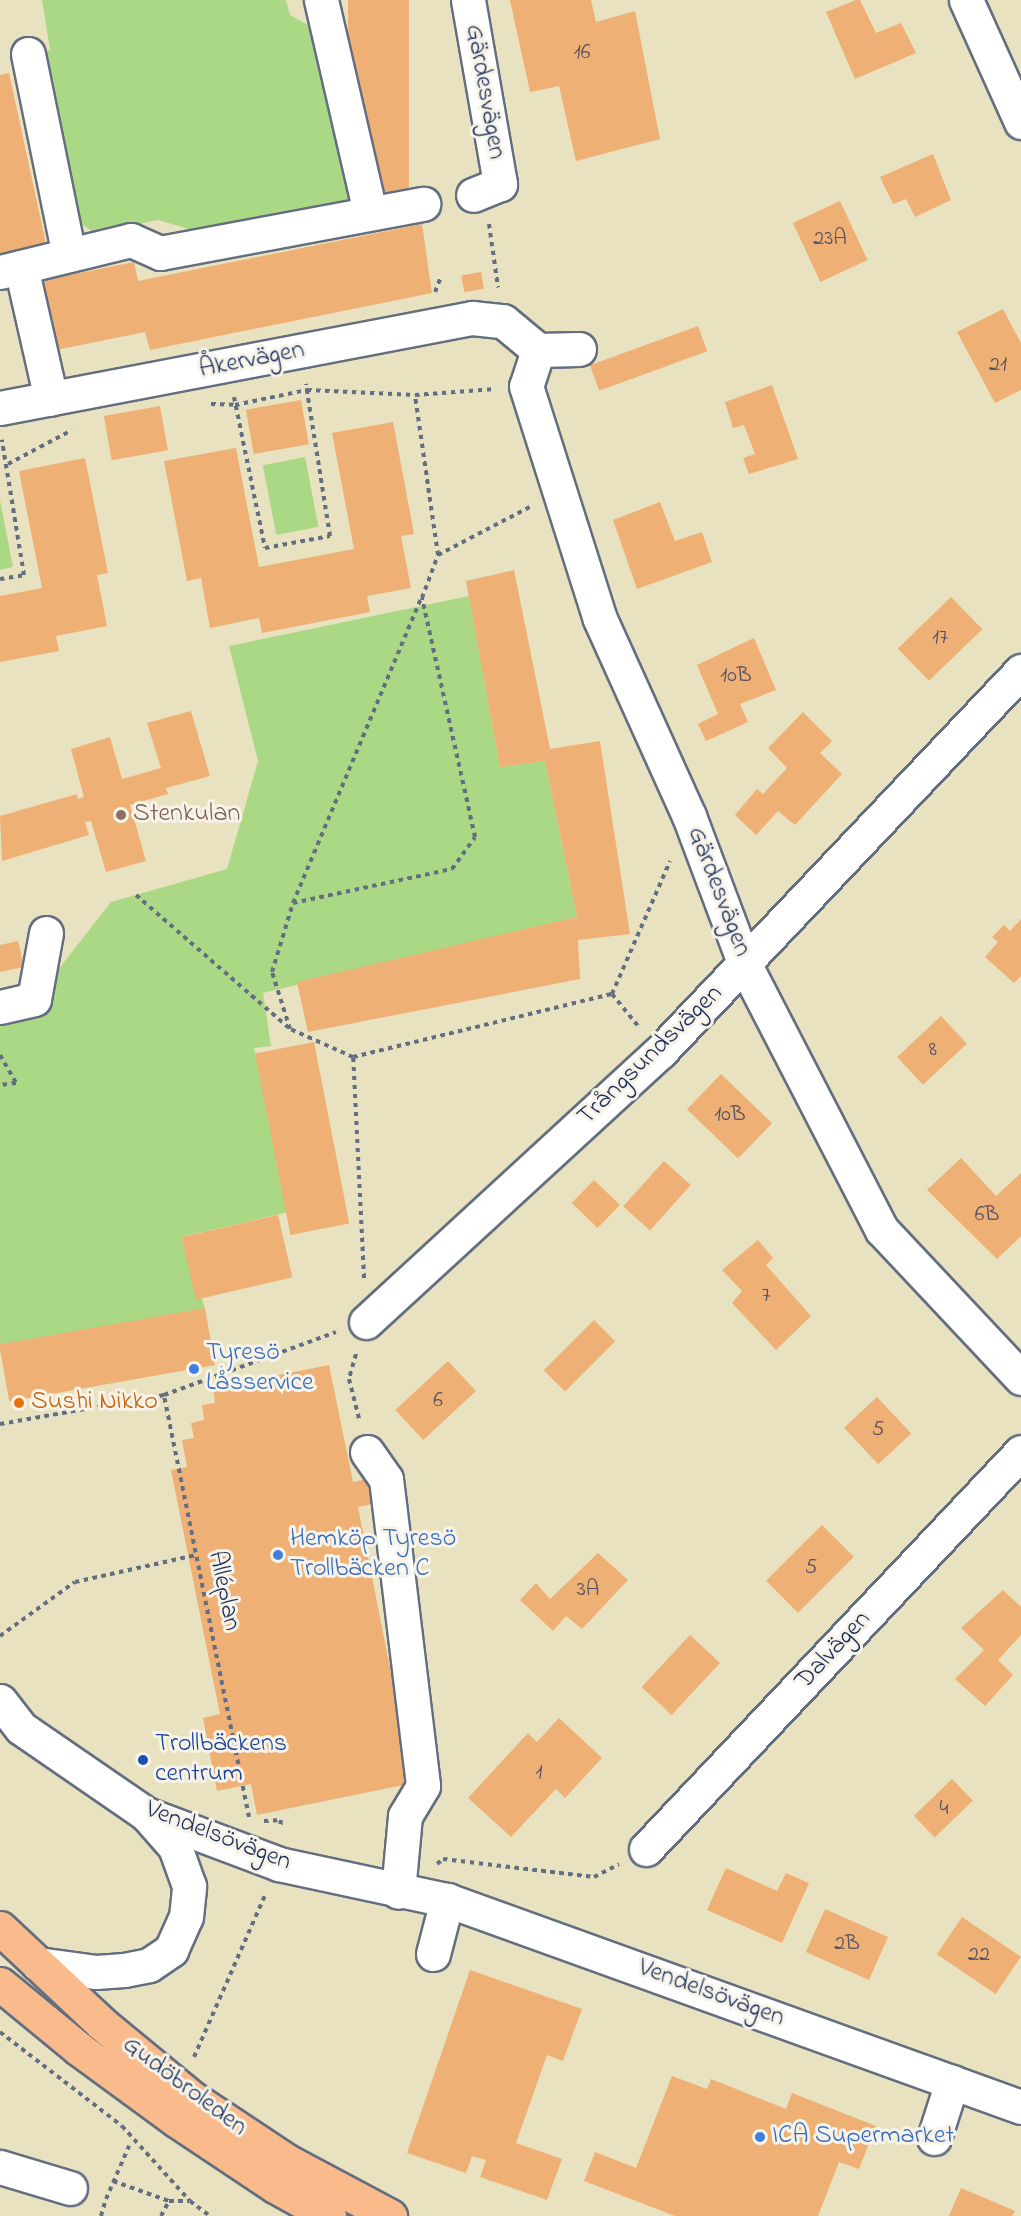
<!DOCTYPE html>
<html>
<head>
<meta charset="utf-8">
<style>
  body { margin:0 }
  #map { position:relative; width:1021px; height:2216px; overflow:hidden; background:#e9e2c0; font-family:"Indie Flower",sans-serif }
  div>[style] { position:absolute }
  [style*='--x'] { left:calc(var(--x)*1px); top:calc(var(--y)*1px); width:calc(var(--w)*1px); rotate:calc(var(--a)*1deg) }
  .green>* { inset:0; background:#abd885; transform-origin:0 0 }
  .building>* { inset:0; background:#eeb074; transform-origin:0 0 }
  .path>* { height:4px; margin-top:-2px; transform-origin:0; background:repeating-linear-gradient(90deg,#636e80 0 4.5px,transparent 0 9px) }
  .roads { filter:drop-shadow(2px 0 #636e80) drop-shadow(-2px 0 #636e80) drop-shadow(0 2px #636e80) drop-shadow(0 -2px #636e80) }
  .minor>* { height:33px; margin:-16.5px; padding:0 16.5px; transform-origin:16.5px; border-radius:16.5px; background:#fff }
  .major>* { height:33px; margin:-16.5px; padding:0 16.5px; transform-origin:16.5px; border-radius:16.5px; background:#fabb8c }
  .dots>* { width:16px; height:16px; translate:-50% -50%; box-sizing:border-box; border:3px solid #f7f3e8; border-radius:50% }
  span { translate:-50% -50%; white-space:nowrap; text-align:center; line-height:1.15; -webkit-text-stroke:6px #f7f3e8; paint-order:stroke }
  .number-label { font-size:22px; color:#504f64 }
  .number-label span { -webkit-text-stroke-width:0 }
  .street-label { font-size:26px; color:#1b2f5e }
  .education-label { font-size:26px; color:#785e54 }
  .left { translate:0 -50%; text-align:left }
  .shop-label { font-size:26px; color:#366cbe }
  .food-label { font-size:26px; color:#c56008 }
  .transit-label { font-size:26px; color:#164399 }
</style>
</head>
<body>
<div id="map">
  <div class="green">
    <div style="clip-path:polygon(42px 0,286px 0,290px 15px,314px 28px,352px 200px,196px 231px,158px 220px,95px 233px,71px 217px,42px 51px,50px 50px)"></div>
    <div style="left:305px;top:457px;width:71px;height:43px;rotate:79deg"></div>
    <div style="clip-path:polygon(0 500px,13px 567px,0 570px)"></div>
    <div style="clip-path:polygon(469px 596px,500px 767px,545px 761px,577px 917px,263px 993px,271px 1046px,254px 1048px,289px 1212px,181px 1237px,205px 1308px,0 1348px,0 1026px,21px 1022px,50px 995px,54px 975px,111px 902px,227px 869px,258px 761px,229px 646px)"></div>
  </div>
  <div class="building">
    <div style="left:348px;top:0;width:61px;height:208px"></div>
    <div style="clip-path:polygon(510px 0,591px 0,596px 22px,635px 11px,660px 139px,576px 161px,559px 86px,530px 92px)"></div>
    <div style="clip-path:polygon(856px 0,860px 0,876px 33px,901px 23px,916px 53px,855px 79px,826px 12px)"></div>
    <div style="clip-path:polygon(9px 73px,48px 253px,0 263px,0 75px)"></div>
    <div style="clip-path:polygon(933px 154px,951px 200px,915px 217px,906px 199px,893px 204px,880px 177px)"></div>
    <div style="left:840px;top:201px;width:65px;height:52px;rotate:65deg"></div>
    <div style="clip-path:polygon(422px 224px,432px 293px,150px 350px,145px 332px,56px 350px,40px 281px,134px 262px,138px 281px)"></div>
    <div style="left:481px;top:272px;width:17px;height:20px;rotate:80deg"></div>
    <div style="clip-path:polygon(1003px 309px,1021px 343px,1021px 390px,995px 403px,957px 332px)"></div>
    <div style="left:698px;top:326px;width:27px;height:115px;rotate:70deg"></div>
    <div style="clip-path:polygon(772px 385px,798px 459px,749px 474px,743px 458px,755px 454px,744px 425px,733px 428px,725px 402px)"></div>
    <div style="left:301px;top:400px;width:45px;height:56px;rotate:80deg"></div>
    <div style="left:160px;top:406px;width:45px;height:57px;rotate:80deg"></div>
    <div style="clip-path:polygon(393px 422px,414px 534px,401px 536px,411px 588px,367px 596px,370px 612px,262px 633px,259px 618px,210px 628px,201px 578px,187px 581px,164px 461px,236px 448px,259px 567px,354px 549px,332px 433px)"></div>
    <div style="clip-path:polygon(85px 458px,108px 573px,97px 575px,107px 626px,56px 636px,59px 651px,0 662px,0 596px,42px 588px,19px 471px)"></div>
    <div style="clip-path:polygon(660px 502px,675px 541px,702px 532px,712px 562px,637px 589px,613px 520px)"></div>
    <div style="clip-path:polygon(514px 570px,550px 749px,600px 741px,630px 934px,578px 940px,580px 979px,308px 1032px,297px 982px,577px 917px,545px 761px,500px 767px,466px 581px)"></div>
    <div style="left:951px;top:597px;width:45px;height:74px;rotate:46deg"></div>
    <div style="clip-path:polygon(754px 638px,776px 690px,740px 704px,748px 722px,706px 741px,698px 724px,718px 714px,697px 665px)"></div>
    <div style="clip-path:polygon(191px 711px,210px 776px,166px 788px,168px 794px,130px 805px,146px 861px,106px 872px,91px 821px,85px 822px,89px 835px,2px 861px,0 816px,77px 794px,78px 799px,84px 797px,71px 749px,110px 737px,122px 779px,161px 768px,147px 723px)"></div>
    <div style="clip-path:polygon(803px 712px,832px 741px,820px 753px,842px 774px,795px 825px,778px 811px,756px 835px,735px 815px,757px 789px,763px 794px,787px 768px,768px 748px)"></div>
    <div style="clip-path:polygon(1021px 919px,1021px 976px,1014px 983px,985px 957px,998px 942px,992px 937px,1004px 925px,1010px 931px)"></div>
    <div style="clip-path:polygon(18px 941px,24px 967px,0 972px,0 945px)"></div>
    <div style="left:941px;top:1016px;width:38px;height:60px;rotate:47deg"></div>
    <div style="left:314px;top:1042px;width:185px;height:60px;rotate:79deg"></div>
    <div style="left:721px;top:1074px;width:71px;height:49px;rotate:44deg"></div>
    <div style="clip-path:polygon(961px 1158px,996px 1196px,1021px 1173px,1021px 1236px,997px 1259px,927px 1190px)"></div>
    <div style="left:664px;top:1161px;width:36px;height:61px;rotate:42deg"></div>
    <div style="left:594px;top:1180px;width:36px;height:32px;rotate:44deg"></div>
    <div style="left:278px;top:1215px;width:64px;height:99px;rotate:77deg"></div>
    <div style="clip-path:polygon(758px 1240px,773px 1258px,766px 1265px,811px 1316px,776px 1350px,732px 1303px,742px 1291px,722px 1270px)"></div>
    <div style="left:205px;top:1308px;width:58px;height:209px;rotate:80deg"></div>
    <div style="left:594px;top:1320px;width:30px;height:71px;rotate:45deg"></div>
    <div style="left:448px;top:1361px;width:41px;height:72px;rotate:47deg"></div>
    <div style="clip-path:polygon(329px 1365px,353px 1482px,372px 1478px,377px 1503px,358px 1507px,413px 1783px,257px 1815px,251px 1784px,217px 1791px,203px 1718px,220px 1714px,171px 1470px,187px 1467px,182px 1440px,194px 1438px,191px 1423px,204px 1420px,202px 1405px,215px 1403px,213px 1388px)"></div>
    <div style="left:877px;top:1397px;width:50px;height:45px;rotate:47deg"></div>
    <div style="left:822px;top:1525px;width:45px;height:79px;rotate:45deg"></div>
    <div style="clip-path:polygon(598px 1553px,628px 1580px,582px 1629px,566px 1616px,553px 1631px,520px 1600px,536px 1583px,550px 1599px)"></div>
    <div style="clip-path:polygon(1003px 1590px,1021px 1607px,1021px 1635px,998px 1660px,1013px 1675px,985px 1706px,955px 1679px,984px 1650px,961px 1628px)"></div>
    <div style="left:690px;top:1635px;width:41px;height:71px;rotate:43deg"></div>
    <div style="clip-path:polygon(559px 1718px,602px 1758px,565px 1798px,556px 1789px,511px 1837px,468px 1798px,528px 1733px,537px 1742px)"></div>
    <div style="left:952px;top:1779px;width:30px;height:53px;rotate:46deg"></div>
    <div style="clip-path:polygon(726px 1868px,777px 1891px,786px 1873px,809px 1883px,782px 1943px,707px 1910px)"></div>
    <div style="left:825px;top:1909px;width:69px;height:47px;rotate:24deg"></div>
    <div style="left:962px;top:1917px;width:71px;height:45px;rotate:34deg"></div>
    <div style="clip-path:polygon(470px 1970px,582px 2009px,563px 2061px,547px 2055px,516px 2143px,562px 2159px,547px 2200px,480px 2177px,486px 2160px,472px 2156px,466px 2173px,407px 2153px)"></div>
    <div style="clip-path:polygon(672px 2076px,707px 2089px,711px 2079px,786px 2109px,792px 2093px,876px 2126px,859px 2169px,839px 2162px,818px 2216px,675px 2216px,584px 2181px,595px 2152px,636px 2168px)"></div>
    <div style="clip-path:polygon(961px 2188px,1015px 2211px,1012px 2216px,949px 2216px)"></div>
  </div>
  <div class="path">
    <div style="--x:489;--y:224;--w:64;--a:81.9"></div>
    <div style="--x:435;--y:292;--w:14;--a:-69"></div>
    <div style="--x:234;--y:397;--w:154;--a:78.4"></div>
    <div style="--x:265;--y:548;--w:66;--a:-10.5"></div>
    <div style="--x:330;--y:536;--w:154;--a:-99"></div>
    <div style="--x:211;--y:404;--w:24;--a:2"></div>
    <div style="--x:235;--y:405;--w:74;--a:-11.8"></div>
    <div style="--x:307;--y:390;--w:108;--a:2.7"></div>
    <div style="--x:8;--y:464;--w:72;--a:-28"></div>
    <div style="--x:438;--y:555;--w:104;--a:-27.6"></div>
    <div style="--x:0;--y:579;--w:24;--a:-9"></div>
    <div style="--x:24;--y:575;--w:137;--a:-99.3"></div>
    <div style="--x:136;--y:895;--w:204;--a:41"></div>
    <div style="--x:293;--y:903;--w:330;--a:-67.2"></div>
    <div style="--x:612;--y:994;--w:41;--a:50.9"></div>
    <div style="--x:0;--y:1055;--w:32;--a:60"></div>
    <div style="--x:16;--y:1083;--w:16;--a:173"></div>
    <div style="--x:353;--y:1057;--w:267;--a:-13.7"></div>
    <div style="--x:612;--y:994;--w:145;--a:-66.4"></div>
    <div style="--x:364;--y:1278;--w:221;--a:-92.8"></div>
    <div style="--x:353;--y:1057;--w:69;--a:-156"></div>
    <div style="--x:290;--y:1029;--w:60;--a:-107.5"></div>
    <div style="--x:272;--y:972;--w:72;--a:-73.1"></div>
    <div style="--x:293;--y:903;--w:163;--a:-12.1"></div>
    <div style="--x:452;--y:869;--w:39;--a:-54"></div>
    <div style="--x:475;--y:837;--w:245;--a:-102.5"></div>
    <div style="--x:422;--y:598;--w:46;--a:-69.6"></div>
    <div style="--x:438;--y:555;--w:162;--a:-98.2"></div>
    <div style="--x:415;--y:395;--w:80;--a:-4.3"></div>
    <div style="--x:356;--y:1354;--w:26;--a:106"></div>
    <div style="--x:349;--y:1379;--w:44;--a:75.7"></div>
    <div style="--x:0;--y:1424;--w:167;--a:-10"></div>
    <div style="--x:0;--y:1636;--w:92;--a:-35.8"></div>
    <div style="--x:75;--y:1582;--w:124;--a:-12.6"></div>
    <div style="--x:249;--y:1817;--w:430;--a:-101.4"></div>
    <div style="--x:164;--y:1395;--w:183;--a:-20.1"></div>
    <div style="--x:264;--y:1821;--w:17;--a:-3"></div>
    <div style="--x:281;--y:1820;--w:8;--a:97"></div>
    <div style="--x:437;--y:1864;--w:8;--a:-40"></div>
    <div style="--x:443;--y:1859;--w:152;--a:6.8"></div>
    <div style="--x:594;--y:1877;--w:28;--a:-27"></div>
    <div style="--x:0;--y:2032;--w:154;--a:37.6"></div>
    <div style="--x:122;--y:2126;--w:101;--a:47.8"></div>
    <div style="--x:190;--y:2201;--w:25;--a:37"></div>
    <div style="--x:194;--y:2057;--w:179;--a:-66.3"></div>
    <div style="--x:113;--y:2181;--w:59;--a:19.7"></div>
    <div style="--x:106;--y:2199;--w:58;--a:-66.5"></div>
    <div style="--x:101;--y:2216;--w:18;--a:-74"></div>
    <div style="--x:161;--y:2216;--w:17;--a:-62"></div>
    <div style="--x:169;--y:2201;--w:20;--a:0"></div>
  </div>
  <div class="roads">
    <div class="minor">
      <div style="--x:321;--y:0;--w:218;--a:77"></div>
      <div style="--x:468;--y:0;--w:187;--a:80.1"></div>
      <div style="--x:500;--y:184;--w:29;--a:158"></div>
      <div style="--x:966;--y:0;--w:134;--a:65.7"></div>
      <div style="--x:28;--y:54;--w:205;--a:78.5"></div>
      <div style="--x:21;--y:267;--w:135;--a:77.2"></div>
      <div style="--x:0;--y:272;--w:135;--a:-13.7"></div>
      <div style="--x:131;--y:240;--w:32;--a:24"></div>
      <div style="--x:160;--y:253;--w:268;--a:-10.6"></div>
      <div style="--x:538;--y:350;--w:38;--a:108"></div>
      <div style="--x:526;--y:386;--w:244;--a:72.4"></div>
      <div style="--x:600;--y:619;--w:216;--a:65.7"></div>
      <div style="--x:689;--y:816;--w:159;--a:69.4"></div>
      <div style="--x:745;--y:965;--w:298;--a:62.7"></div>
      <div style="--x:882;--y:1230;--w:203;--a:46.8"></div>
      <div style="--x:0;--y:408;--w:481;--a:-10.8"></div>
      <div style="--x:472;--y:318;--w:31;--a:6"></div>
      <div style="--x:503;--y:321;--w:45;--a:39.6"></div>
      <div style="--x:538;--y:350;--w:41;--a:-1.4"></div>
      <div style="--x:0;--y:1007;--w:35;--a:-13"></div>
      <div style="--x:34;--y:999;--w:67;--a:-79.7"></div>
      <div style="--x:366;--y:1322;--w:399;--a:-42.6"></div>
      <div style="--x:660;--y:1052;--w:525;--a:-46.54"></div>
      <div style="--x:367;--y:1452;--w:33;--a:55"></div>
      <div style="--x:386;--y:1479;--w:309;--a:83.1"></div>
      <div style="--x:423;--y:1786;--w:35;--a:121"></div>
      <div style="--x:405;--y:1816;--w:76;--a:95.3"></div>
      <div style="--x:0;--y:1701;--w:34;--a:52"></div>
      <div style="--x:21;--y:1728;--w:152;--a:34.5"></div>
      <div style="--x:146;--y:1814;--w:142;--a:20.6"></div>
      <div style="--x:279;--y:1864;--w:172;--a:12.1"></div>
      <div style="--x:447;--y:1900;--w:610;--a:19.83"></div>
      <div style="--x:646;--y:1849;--w:546;--a:-46.63"></div>
      <div style="--x:433;--y:1954;--w:56;--a:-75.5"></div>
      <div style="--x:38;--y:1964;--w:59;--a:7.9"></div>
      <div style="--x:96;--y:1972;--w:28;--a:-4"></div>
      <div style="--x:124;--y:1970;--w:25;--a:-11"></div>
      <div style="--x:149;--y:1965;--w:27;--a:-34"></div>
      <div style="--x:171;--y:1950;--w:36;--a:-66"></div>
      <div style="--x:186;--y:1917;--w:31;--a:-84"></div>
      <div style="--x:189;--y:1886;--w:41;--a:-109.7"></div>
      <div style="--x:175;--y:1847;--w:43;--a:-131.2"></div>
      <div style="--x:934;--y:2138;--w:59;--a:-72.2"></div>
      <div style="--x:0;--y:2167;--w:73;--a:16.7"></div>
    </div>
    <div class="major">
      <div style="--x:0;--y:1928;--w:139;--a:43.2"></div>
      <div style="--x:101;--y:2023;--w:118;--a:39.5"></div>
      <div style="--x:192;--y:2098;--w:114;--a:33.6"></div>
      <div style="--x:287;--y:2161;--w:117;--a:28.1"></div>
      <div style="--x:0;--y:1984;--w:102;--a:39.4"></div>
      <div style="--x:79;--y:2049;--w:120;--a:36.2"></div>
      <div style="--x:176;--y:2120;--w:119;--a:33.7"></div>
      <div style="--x:275;--y:2186;--w:62;--a:29.1"></div>
    </div>
  </div>
  <div class="dots">
    <div style="left:121px;top:815px;background:#8d6e63"></div>
    <div style="left:194px;top:1369px;background:#3f7fe0"></div>
    <div style="left:19px;top:1403px;background:#e8710a"></div>
    <div style="left:278px;top:1555px;background:#3f7fe0"></div>
    <div style="left:143px;top:1760px;background:#1a4fb4"></div>
    <div style="left:760px;top:2137px;background:#3f7fe0"></div>
  </div>
  <div class="number-label">
    <span style="left:582px;top:54px">16</span>
    <span style="left:830px;top:240px">23A</span>
    <span style="left:998px;top:366px">21</span>
    <span style="left:940px;top:639px">17</span>
    <span style="left:736px;top:677px">10B</span>
    <span style="left:933px;top:1051px">8</span>
    <span style="left:730px;top:1116px">10B</span>
    <span style="left:987px;top:1216px">6B</span>
    <span style="left:766px;top:1297px">7</span>
    <span style="left:438px;top:1402px">6</span>
    <span style="left:878px;top:1431px">5</span>
    <span style="left:811px;top:1569px">5</span>
    <span style="left:588px;top:1591px">3A</span>
    <span style="left:539px;top:1774px">1</span>
    <span style="left:944px;top:1810px">4</span>
    <span style="left:847px;top:1945px">2B</span>
    <span style="left:979px;top:1956px">22</span>
  </div>
  <div class="street-label">
    <span style="left:484px;top:92px;rotate:80deg">Gärdesvägen</span>
    <span style="left:252px;top:361px;rotate:-11deg">Åkervägen</span>
    <span style="left:718px;top:892px;rotate:69deg">Gärdesvägen</span>
    <span style="left:651px;top:1056px;rotate:-44deg">Trångsundsvägen</span>
    <span style="left:223px;top:1591px;rotate:78deg">Alléplan</span>
    <span style="left:834px;top:1651px;rotate:-47deg">Dalvägen</span>
    <span style="left:218px;top:1837px;rotate:21deg">Vendelsövägen</span>
    <span style="left:711px;top:1994px;rotate:20deg">Vendelsövägen</span>
    <span style="left:184px;top:2087px;rotate:37deg">Gudöbroleden</span>
  </div>
  <div class="education-label">
    <span class="left" style="left:133px;top:815px">Stenkulan</span>
  </div>
  <div class="shop-label">
    <span class="left" style="left:206px;top:1369px">Tyresö<br>Låsservice</span>
    <span class="left" style="left:290px;top:1555px">Hemköp Tyresö<br>Trollbäcken C</span>
    <span class="left" style="left:772px;top:2137px">ICA Supermarket</span>
  </div>
  <div class="food-label">
    <span class="left" style="left:31px;top:1403px">Sushi Nikko</span>
  </div>
  <div class="transit-label">
    <span class="left" style="left:155px;top:1760px">Trollbäckens<br>centrum</span>
  </div>
</div>
</body>
</html>
